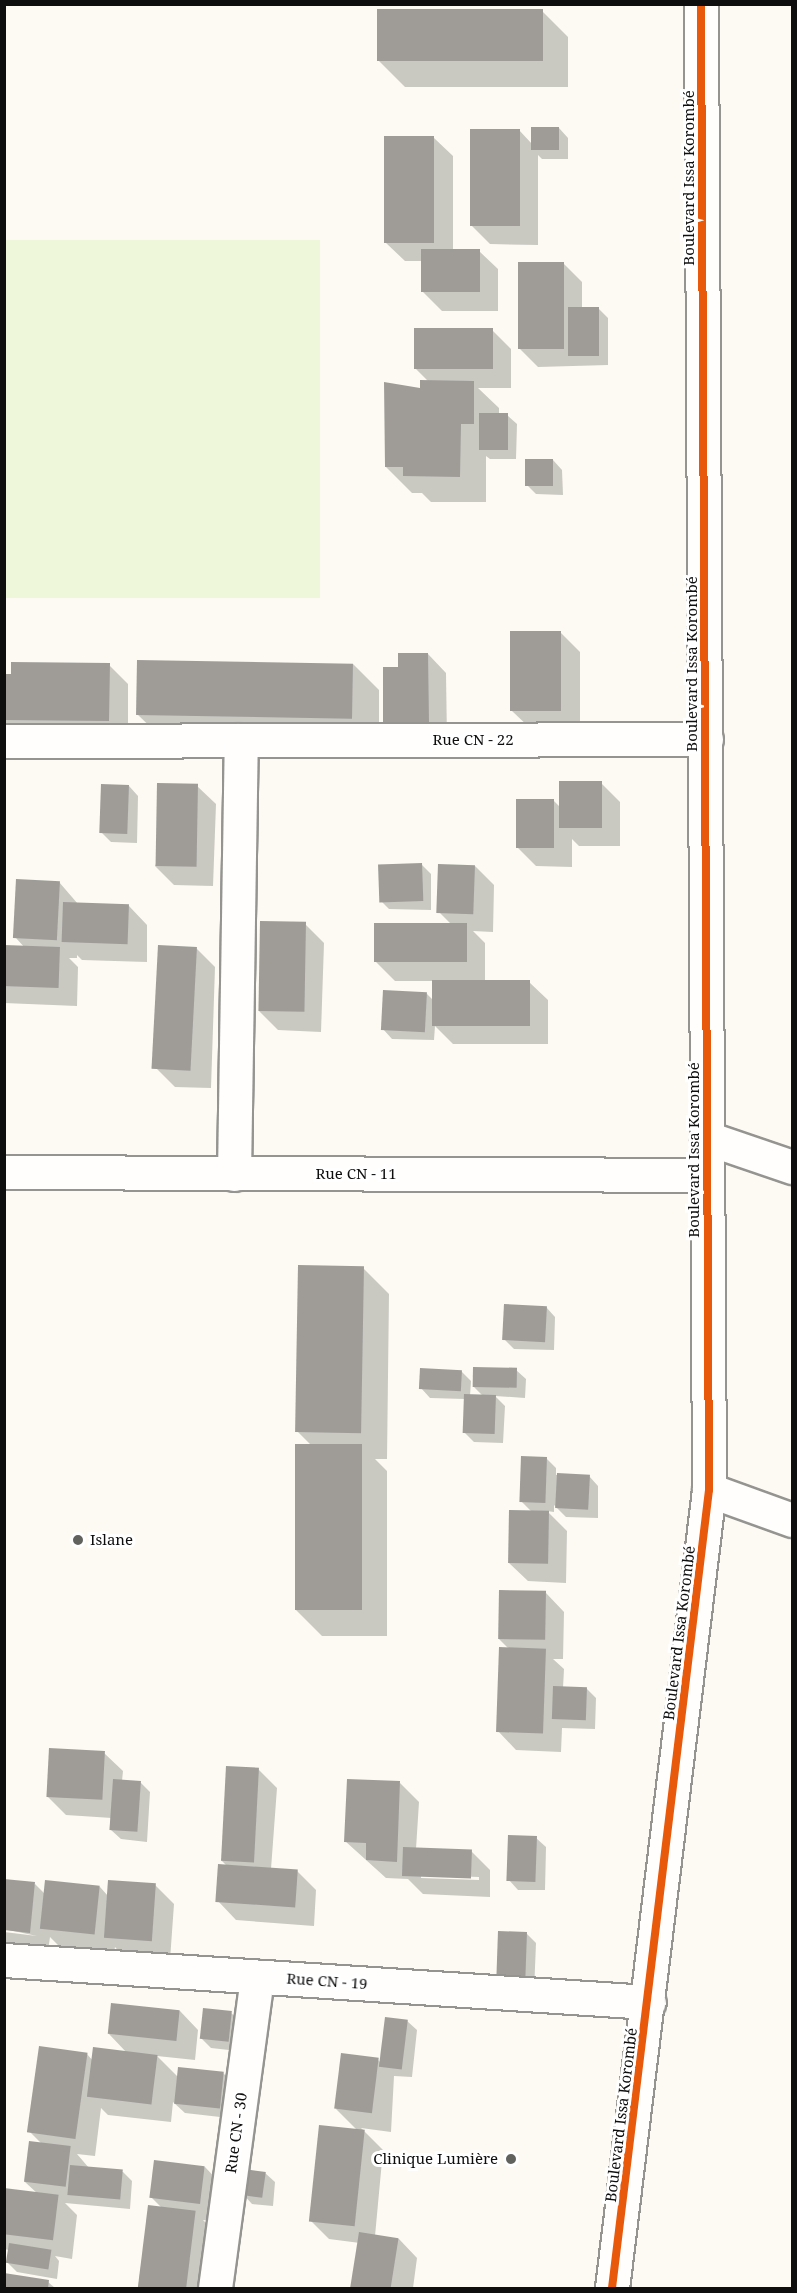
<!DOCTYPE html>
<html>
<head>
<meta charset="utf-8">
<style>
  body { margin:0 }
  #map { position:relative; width:797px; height:2293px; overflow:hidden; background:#fcfaf2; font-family:"Noto Serif",serif }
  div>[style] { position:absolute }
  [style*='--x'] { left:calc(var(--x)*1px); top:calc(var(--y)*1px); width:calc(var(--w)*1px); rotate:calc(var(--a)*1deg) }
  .pitch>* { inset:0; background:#eff7da; transform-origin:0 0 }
  .shadow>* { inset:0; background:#0003 }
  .building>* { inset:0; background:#9f9c98; transform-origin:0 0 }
  .roads { filter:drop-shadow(2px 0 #959491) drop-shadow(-2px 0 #959491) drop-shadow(0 2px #959491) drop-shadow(0 -2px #959491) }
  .minor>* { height:33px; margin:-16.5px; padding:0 16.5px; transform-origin:16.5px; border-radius:16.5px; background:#fffefd }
  .tertiary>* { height:33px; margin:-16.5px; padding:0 16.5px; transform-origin:16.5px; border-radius:16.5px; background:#fffefd }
  .cycleway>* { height:8px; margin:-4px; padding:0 4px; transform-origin:4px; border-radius:4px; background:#e8590c }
  .dots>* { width:16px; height:16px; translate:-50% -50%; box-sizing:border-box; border:3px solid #fff; border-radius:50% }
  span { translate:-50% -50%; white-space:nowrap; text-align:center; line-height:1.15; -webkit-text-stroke:6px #fff; paint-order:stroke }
  .street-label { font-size:15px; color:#0e0e0e }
  .poi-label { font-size:15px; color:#0e0e0e }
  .left { translate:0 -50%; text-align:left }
  .right { translate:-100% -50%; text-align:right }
  .frame { position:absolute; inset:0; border:6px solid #0e0e0e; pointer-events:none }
</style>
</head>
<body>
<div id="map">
  <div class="pitch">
    <div style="left:320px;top:240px;width:358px;height:315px;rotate:90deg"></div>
  </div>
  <div class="shadow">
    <div style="clip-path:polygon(542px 11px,568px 37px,568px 87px,405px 87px,378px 60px)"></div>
    <div style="clip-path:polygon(559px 128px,568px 138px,568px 159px,542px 159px,538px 155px,538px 245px,490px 244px,472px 226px,519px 130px,532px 144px)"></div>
    <div style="clip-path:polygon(434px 138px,453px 156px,453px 251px,479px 251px,498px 269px,498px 311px,442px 311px,423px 292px,423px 261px,405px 261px,386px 243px)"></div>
    <div style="clip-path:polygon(563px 263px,582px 282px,582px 308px,598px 308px,608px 318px,608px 365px,538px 367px,519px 348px)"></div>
    <div style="clip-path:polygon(492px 330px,511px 349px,511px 388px,478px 388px,499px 408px,499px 415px,507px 415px,517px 424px,516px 459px,490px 459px,486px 456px,486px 502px,431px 502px,422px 493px,412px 493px,386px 467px,429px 382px,415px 368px)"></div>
    <div style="clip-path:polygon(553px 460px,562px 470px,563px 495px,536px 494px,527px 485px)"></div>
    <div style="clip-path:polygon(561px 633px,580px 652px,580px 729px,531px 729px,512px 711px)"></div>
    <div style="clip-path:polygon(428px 654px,446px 673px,447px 741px,403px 741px,384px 722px,399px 668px)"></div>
    <div style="clip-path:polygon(353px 664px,379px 690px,379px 743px,164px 740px,137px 714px)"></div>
    <div style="clip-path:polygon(109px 665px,128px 684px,128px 739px,4px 738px,4px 675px)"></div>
    <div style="clip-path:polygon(601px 783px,620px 802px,620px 846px,579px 846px,572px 839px,572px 867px,536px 866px,517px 847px,553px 800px,560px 807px)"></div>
    <div style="clip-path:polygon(129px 786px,138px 796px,137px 843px,111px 842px,101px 832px)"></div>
    <div style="clip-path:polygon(197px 786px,216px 804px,213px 886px,174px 885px,155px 866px)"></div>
    <div style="clip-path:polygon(422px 865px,431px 874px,431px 910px,389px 909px,380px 900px)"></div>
    <div style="clip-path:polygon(475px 866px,494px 885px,493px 932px,473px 931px,485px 943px,485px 981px,529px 982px,548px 1000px,548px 1044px,453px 1044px,435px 1026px,434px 1040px,392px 1039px,383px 1029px,427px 994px,434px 1001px,434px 981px,395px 981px,376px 962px,452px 925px,440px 913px)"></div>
    <div style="clip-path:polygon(59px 882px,78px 904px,129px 906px,147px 925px,147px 962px,82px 960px,77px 955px,77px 958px,69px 958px,78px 967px,77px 1006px,4px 1003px,4px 947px,25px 948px,16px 938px)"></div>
    <div style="clip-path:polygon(305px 924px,324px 943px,321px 1032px,278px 1030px,259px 1011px)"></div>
    <div style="clip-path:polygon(196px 948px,215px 967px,211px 1088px,175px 1087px,156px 1068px)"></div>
    <div style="clip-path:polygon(363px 1268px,389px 1294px,387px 1459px,375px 1459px,387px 1471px,387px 1636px,322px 1636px,296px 1610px,311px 1445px,298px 1432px)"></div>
    <div style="clip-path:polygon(546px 1307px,555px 1317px,554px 1350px,514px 1349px,504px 1339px)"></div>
    <div style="clip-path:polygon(516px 1370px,526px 1379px,525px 1398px,495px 1396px,505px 1406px,503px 1443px,474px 1442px,464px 1432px,465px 1399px,430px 1398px,421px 1388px,461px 1371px,471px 1381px,470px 1396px,483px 1396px,474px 1387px)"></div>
    <div style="clip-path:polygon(546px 1458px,556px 1468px,556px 1475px,589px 1476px,598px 1486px,598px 1518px,566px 1517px,554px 1505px,554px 1512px,547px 1511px,567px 1531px,566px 1583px,528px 1581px,509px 1563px,532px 1512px,521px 1501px)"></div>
    <div style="clip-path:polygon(546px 1593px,564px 1612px,563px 1659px,553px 1659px,564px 1669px,563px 1688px,587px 1689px,596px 1698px,595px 1729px,562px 1728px,561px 1752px,516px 1750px,498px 1731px,509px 1649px,499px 1639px)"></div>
    <div style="clip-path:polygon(104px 1753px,123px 1771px,122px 1781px,141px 1783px,150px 1792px,147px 1842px,121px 1839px,111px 1830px,112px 1818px,66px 1815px,47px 1796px)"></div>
    <div style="clip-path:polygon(258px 1769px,277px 1788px,271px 1869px,297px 1871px,316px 1890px,314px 1926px,236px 1920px,218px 1901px,228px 1867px,221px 1860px)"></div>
    <div style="clip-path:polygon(evenodd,400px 1783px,419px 1802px,416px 1849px,471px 1851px,490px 1870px,490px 1897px,423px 1894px,408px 1879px,386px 1878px,345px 1841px,400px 1783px,421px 1875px,479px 1877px,479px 1880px,421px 1878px,421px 1875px)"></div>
    <div style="clip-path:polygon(536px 1838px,546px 1847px,545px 1890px,518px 1890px,509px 1880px)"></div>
    <div style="clip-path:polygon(35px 1884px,45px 1894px,100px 1887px,108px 1896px,155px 1885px,174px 1904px,170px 1960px,124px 1957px,115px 1947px,114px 1953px,60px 1947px,50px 1937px,48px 1951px,4px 1946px,4px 1932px,37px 1936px,4px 1929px)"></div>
    <div style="clip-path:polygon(526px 1933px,536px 1943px,534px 1992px,506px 1991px)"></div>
    <div style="clip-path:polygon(180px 2011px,198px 2030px,195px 2060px,157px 2056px,178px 2077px,223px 2073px,233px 2083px,229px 2118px,185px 2113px,173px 2102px,171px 2122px,108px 2115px,101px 2108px,95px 2156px,77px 2154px,89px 2168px,123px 2172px,132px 2181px,130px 2209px,65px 2203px,77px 2215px,72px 2259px,55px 2256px,59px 2261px,57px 2279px,17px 2272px,7px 2262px,9px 2250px,4px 2249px,4px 2189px,38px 2194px,25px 2182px,42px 2144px,29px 2131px,87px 2054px,93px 2061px,127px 2053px,109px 2034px)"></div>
    <div style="clip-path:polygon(231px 2013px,241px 2022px,238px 2051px,211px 2048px,201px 2038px)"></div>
    <div style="clip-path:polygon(407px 2021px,417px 2030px,412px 2077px,394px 2076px,391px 2132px,361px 2128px,383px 2150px,375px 2236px,399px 2239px,417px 2258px,413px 2288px,353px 2288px,360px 2243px,329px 2239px,310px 2220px,358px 2131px,336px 2109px,378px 2060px,381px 2063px)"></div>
    <div style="clip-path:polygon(205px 2167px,223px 2186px,220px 2222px,203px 2220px,222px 2239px,215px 2288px,138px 2288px,149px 2206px,162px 2208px,152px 2198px)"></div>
    <div style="clip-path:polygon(265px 2173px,275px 2182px,273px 2206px,252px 2204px,243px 2194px)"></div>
    <div style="clip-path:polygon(4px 2275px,48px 2282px,55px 2288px,4px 2288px)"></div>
  </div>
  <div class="building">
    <div style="left:377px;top:9px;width:166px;height:52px"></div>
    <div style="left:531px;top:127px;width:28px;height:23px"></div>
    <div style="left:470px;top:129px;width:50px;height:97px"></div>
    <div style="left:384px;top:136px;width:50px;height:107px"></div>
    <div style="left:421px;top:249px;width:59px;height:43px"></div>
    <div style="left:518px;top:262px;width:46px;height:87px"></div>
    <div style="left:568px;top:307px;width:31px;height:49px"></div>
    <div style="left:414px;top:328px;width:79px;height:41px"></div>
    <div style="clip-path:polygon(420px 380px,474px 381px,474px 424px,461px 424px,460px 477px,403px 476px,403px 467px,385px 467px,384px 382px,420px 388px)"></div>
    <div style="left:479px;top:413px;width:29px;height:37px"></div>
    <div style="left:525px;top:459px;width:28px;height:27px"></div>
    <div style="left:510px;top:631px;width:51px;height:80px"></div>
    <div style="clip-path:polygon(398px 653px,428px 653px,429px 723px,383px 723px,383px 667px,398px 667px)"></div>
    <div style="left:137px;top:660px;width:216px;height:55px;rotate:1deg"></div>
    <div style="clip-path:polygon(11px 662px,110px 663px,109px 721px,4px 720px,4px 674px,11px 674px)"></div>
    <div style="left:559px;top:781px;width:43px;height:47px"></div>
    <div style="left:157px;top:783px;width:41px;height:83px;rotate:1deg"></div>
    <div style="left:101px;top:784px;width:28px;height:49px;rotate:2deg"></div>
    <div style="left:516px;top:799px;width:38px;height:49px"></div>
    <div style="left:422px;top:863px;width:38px;height:44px;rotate:88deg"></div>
    <div style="left:438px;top:864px;width:37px;height:49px;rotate:2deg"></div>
    <div style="left:16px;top:879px;width:44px;height:59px;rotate:3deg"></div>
    <div style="left:63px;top:902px;width:66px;height:40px;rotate:2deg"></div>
    <div style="left:260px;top:921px;width:46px;height:90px;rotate:1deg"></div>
    <div style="left:374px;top:923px;width:93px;height:39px"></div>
    <div style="left:4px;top:945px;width:56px;height:41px;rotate:2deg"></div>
    <div style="left:158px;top:945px;width:39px;height:124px;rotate:3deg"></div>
    <div style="left:432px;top:980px;width:98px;height:46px"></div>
    <div style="left:383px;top:990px;width:44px;height:40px;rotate:3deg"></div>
    <div style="left:298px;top:1265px;width:66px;height:167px;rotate:1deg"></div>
    <div style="left:504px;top:1304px;width:43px;height:36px;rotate:3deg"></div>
    <div style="left:473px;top:1367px;width:44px;height:20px;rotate:1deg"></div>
    <div style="left:420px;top:1368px;width:42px;height:21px;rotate:3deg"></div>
    <div style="left:464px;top:1394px;width:32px;height:39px;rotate:2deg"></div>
    <div style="left:295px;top:1444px;width:67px;height:166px"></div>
    <div style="left:521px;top:1456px;width:26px;height:46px;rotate:2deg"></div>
    <div style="left:557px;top:1473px;width:33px;height:35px;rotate:3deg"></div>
    <div style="left:509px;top:1510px;width:40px;height:53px;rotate:1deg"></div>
    <div style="left:499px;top:1590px;width:47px;height:49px;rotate:1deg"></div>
    <div style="left:499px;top:1647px;width:47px;height:85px;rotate:2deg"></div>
    <div style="left:553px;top:1686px;width:34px;height:33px;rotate:2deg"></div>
    <div style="left:49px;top:1748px;width:56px;height:49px;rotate:3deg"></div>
    <div style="left:226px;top:1766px;width:33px;height:95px;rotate:3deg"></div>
    <div style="left:113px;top:1779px;width:28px;height:51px;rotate:4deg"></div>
    <div style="clip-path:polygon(347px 1779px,400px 1781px,397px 1862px,366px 1860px,366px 1843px,344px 1842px)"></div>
    <div style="left:508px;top:1835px;width:29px;height:46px;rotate:2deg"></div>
    <div style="left:403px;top:1847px;width:69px;height:29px;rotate:2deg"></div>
    <div style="left:218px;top:1864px;width:80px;height:38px;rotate:4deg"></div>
    <div style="clip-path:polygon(4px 1879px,35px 1882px,30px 1933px,4px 1930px)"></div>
    <div style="left:45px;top:1880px;width:55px;height:49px;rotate:6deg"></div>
    <div style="left:108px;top:1880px;width:48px;height:58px;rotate:4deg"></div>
    <div style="left:498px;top:1931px;width:29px;height:51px;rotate:2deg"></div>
    <div style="left:111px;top:2003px;width:69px;height:31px;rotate:6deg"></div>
    <div style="left:203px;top:2008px;width:29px;height:31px;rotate:6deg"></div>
    <div style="left:385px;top:2017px;width:23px;height:50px;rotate:7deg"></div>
    <div style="left:39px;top:2046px;width:49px;height:87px;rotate:8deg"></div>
    <div style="left:93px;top:2047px;width:65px;height:50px;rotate:7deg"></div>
    <div style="left:341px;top:2053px;width:38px;height:56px;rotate:7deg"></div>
    <div style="left:178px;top:2067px;width:46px;height:37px;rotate:6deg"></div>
    <div style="left:319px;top:2125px;width:46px;height:97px;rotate:6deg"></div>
    <div style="left:29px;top:2141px;width:42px;height:41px;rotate:7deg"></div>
    <div style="left:154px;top:2160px;width:51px;height:38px;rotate:7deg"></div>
    <div style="left:70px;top:2165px;width:53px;height:30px;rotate:5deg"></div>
    <div style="left:244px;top:2169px;width:22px;height:26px;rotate:8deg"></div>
    <div style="left:4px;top:2188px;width:55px;height:46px;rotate:7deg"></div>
    <div style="left:148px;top:2205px;width:48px;height:84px;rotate:7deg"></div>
    <div style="left:359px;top:2232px;width:40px;height:56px;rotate:9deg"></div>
    <div style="left:9px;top:2243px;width:43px;height:20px;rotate:9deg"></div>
    <div style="clip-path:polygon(4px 2273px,49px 2280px,48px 2288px,4px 2288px)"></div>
  </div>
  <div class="roads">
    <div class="minor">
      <div style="--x:4;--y:741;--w:702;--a:-0.16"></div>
      <div style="--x:707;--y:1138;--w:90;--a:18.8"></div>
      <div style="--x:4;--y:1172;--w:703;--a:0.24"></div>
      <div style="--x:234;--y:1174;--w:434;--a:-89.1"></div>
      <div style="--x:709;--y:1490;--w:88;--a:19.9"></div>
      <div style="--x:4;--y:1960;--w:646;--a:3.73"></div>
      <div style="--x:215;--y:2288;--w:314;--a:-82.3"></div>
    </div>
    <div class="tertiary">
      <div style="--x:612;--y:2288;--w:804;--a:-83.07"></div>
      <div style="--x:709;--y:1490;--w:1486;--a:-90.31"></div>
    </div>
  </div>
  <div class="cycleway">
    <div style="--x:612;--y:2288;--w:804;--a:-83.07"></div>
    <div style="--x:709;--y:1490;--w:1486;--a:-90.31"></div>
  </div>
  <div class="dots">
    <div style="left:78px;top:1540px;background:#61615e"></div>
    <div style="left:511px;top:2159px;background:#61615e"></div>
  </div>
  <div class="street-label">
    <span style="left:689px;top:178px;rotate:-90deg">Boulevard Issa Korombé</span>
    <span style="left:692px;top:664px;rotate:-90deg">Boulevard Issa Korombé</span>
    <span style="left:473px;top:740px">Rue CN - 22</span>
    <span style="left:694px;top:1150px;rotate:-90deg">Boulevard Issa Korombé</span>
    <span style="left:356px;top:1174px">Rue CN - 11</span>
    <span style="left:679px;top:1633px;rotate:-83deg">Boulevard Issa Korombé</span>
    <span style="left:327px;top:1981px;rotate:4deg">Rue CN - 19</span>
    <span style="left:621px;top:2115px;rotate:-83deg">Boulevard Issa Korombé</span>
    <span style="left:236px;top:2133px;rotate:-82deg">Rue CN - 30</span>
  </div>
  <div class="poi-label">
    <span class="left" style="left:90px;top:1540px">Islane</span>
    <span class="right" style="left:498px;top:2159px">Clinique Lumière</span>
  </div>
  <div class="frame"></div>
</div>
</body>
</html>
